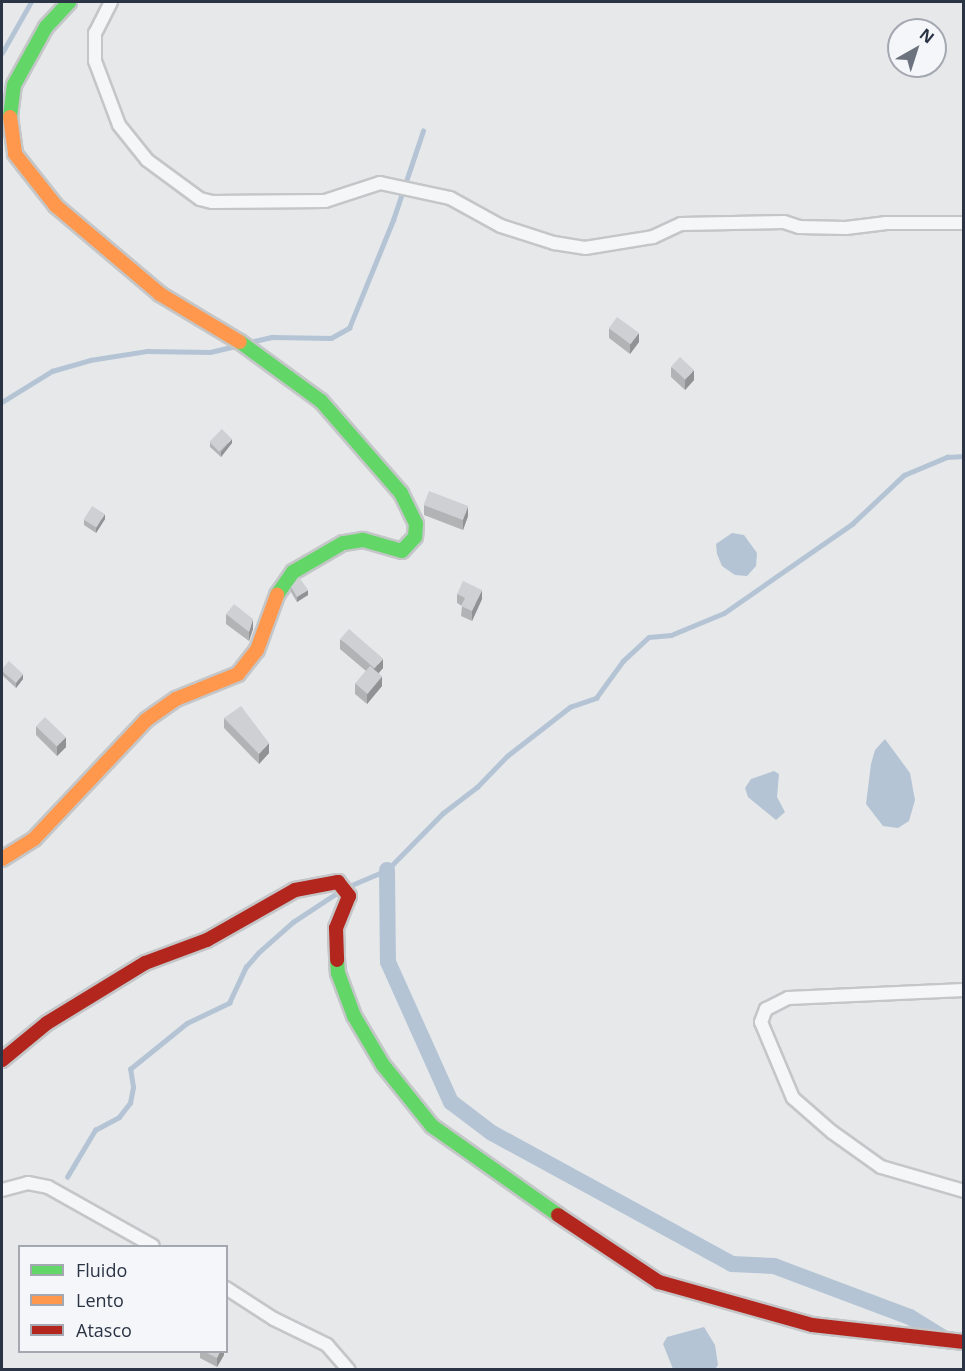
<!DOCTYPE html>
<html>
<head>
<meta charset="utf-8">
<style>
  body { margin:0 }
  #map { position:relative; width:965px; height:1371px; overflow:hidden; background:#e6e8ea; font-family:"Open Sans",sans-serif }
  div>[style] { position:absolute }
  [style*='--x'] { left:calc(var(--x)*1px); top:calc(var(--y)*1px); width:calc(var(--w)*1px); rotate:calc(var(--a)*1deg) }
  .water>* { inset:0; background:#b4c4d5 }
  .stream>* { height:4.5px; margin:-2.25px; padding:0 2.25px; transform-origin:2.25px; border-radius:2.25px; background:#b4c4d5 }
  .canal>* { height:16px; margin:-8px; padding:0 8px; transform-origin:8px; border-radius:8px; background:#b4c4d5 }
  .roads { filter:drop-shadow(2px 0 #c4c6c8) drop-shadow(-2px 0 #c4c6c8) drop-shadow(0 2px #c4c6c8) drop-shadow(0 -2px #c4c6c8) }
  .street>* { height:12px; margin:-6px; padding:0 6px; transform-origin:6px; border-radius:6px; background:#f5f6f7 }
  .fast>* { height:14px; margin:-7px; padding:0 7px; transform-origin:7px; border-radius:7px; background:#63d668 }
  .slow>* { height:14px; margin:-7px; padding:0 7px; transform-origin:7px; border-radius:7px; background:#ff974d }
  .jam>* { height:14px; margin:-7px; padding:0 7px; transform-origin:7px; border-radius:7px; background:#b3261e }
  .wall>* { inset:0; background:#b1b3b5 }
  .shaded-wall>* { inset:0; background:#909294 }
  .building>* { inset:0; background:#ced0d3; transform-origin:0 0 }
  span { translate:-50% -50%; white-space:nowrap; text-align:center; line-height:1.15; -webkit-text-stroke:4.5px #f4f6f9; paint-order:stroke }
  .frame { position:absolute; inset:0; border:3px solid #2b3445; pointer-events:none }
  .legend { position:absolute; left:18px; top:1245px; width:210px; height:108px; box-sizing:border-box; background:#f4f6f9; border:2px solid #a4a8b1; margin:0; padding:8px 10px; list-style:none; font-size:18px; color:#2b3445 }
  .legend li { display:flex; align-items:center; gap:12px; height:30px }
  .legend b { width:30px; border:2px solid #a4a8b1 }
  .north { position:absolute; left:887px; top:18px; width:60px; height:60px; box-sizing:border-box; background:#f4f6f9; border:2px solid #a4a8b1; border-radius:50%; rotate:39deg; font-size:16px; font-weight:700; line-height:24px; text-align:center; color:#2b3445 }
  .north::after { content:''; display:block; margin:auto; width:21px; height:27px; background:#6c737f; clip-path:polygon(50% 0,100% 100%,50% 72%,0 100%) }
</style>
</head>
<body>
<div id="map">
  <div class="water">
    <div style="clip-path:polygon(732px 533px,744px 535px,757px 553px,756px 566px,747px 576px,735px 575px,722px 566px,717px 554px,716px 544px)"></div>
    <div style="clip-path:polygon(885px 739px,910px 773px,915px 800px,909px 821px,898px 828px,883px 826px,866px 804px,871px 764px,875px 750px)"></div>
    <div style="clip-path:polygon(774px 771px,779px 774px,777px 797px,785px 812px,776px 820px,748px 797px,745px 788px,751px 779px)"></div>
    <div style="clip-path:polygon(704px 1327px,715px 1345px,718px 1365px,715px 1369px,673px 1369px,663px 1344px,667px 1337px)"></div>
  </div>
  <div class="stream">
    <div style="--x:2;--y:53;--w:59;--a:-60.4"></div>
    <div style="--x:250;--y:342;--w:23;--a:-13"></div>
    <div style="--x:272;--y:337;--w:59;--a:1"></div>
    <div style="--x:331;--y:338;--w:21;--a:-29"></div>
    <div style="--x:349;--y:328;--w:117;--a:-67.8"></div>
    <div style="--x:393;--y:220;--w:94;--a:-71.4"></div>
    <div style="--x:2;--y:402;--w:59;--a:-31.8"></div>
    <div style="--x:52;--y:371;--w:40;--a:-16"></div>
    <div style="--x:90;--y:360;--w:58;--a:-9"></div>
    <div style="--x:147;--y:351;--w:63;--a:0.9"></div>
    <div style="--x:210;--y:352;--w:27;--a:-13"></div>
    <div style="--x:347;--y:887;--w:43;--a:-23"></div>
    <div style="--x:387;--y:870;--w:80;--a:-45.5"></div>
    <div style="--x:443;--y:813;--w:43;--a:-37.4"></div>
    <div style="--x:477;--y:787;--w:43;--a:-45.9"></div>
    <div style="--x:507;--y:756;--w:80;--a:-37.9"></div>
    <div style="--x:570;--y:707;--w:28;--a:-19"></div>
    <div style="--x:596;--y:698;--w:46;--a:-53.9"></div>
    <div style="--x:623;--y:661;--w:35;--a:-43"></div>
    <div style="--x:649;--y:637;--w:22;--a:-5"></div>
    <div style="--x:671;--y:635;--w:57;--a:-22.5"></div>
    <div style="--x:724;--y:613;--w:156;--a:-34.8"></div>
    <div style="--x:852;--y:524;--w:71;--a:-43.3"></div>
    <div style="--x:904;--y:475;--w:47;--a:-22.7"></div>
    <div style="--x:947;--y:457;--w:17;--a:-3"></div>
    <div style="--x:67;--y:1177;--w:55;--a:-59.2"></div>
    <div style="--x:95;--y:1130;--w:27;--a:-28"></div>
    <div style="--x:119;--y:1117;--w:18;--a:-52"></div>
    <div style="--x:130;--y:1103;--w:16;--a:-79"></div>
    <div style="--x:133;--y:1087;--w:18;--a:-99"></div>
    <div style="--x:130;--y:1069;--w:73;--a:-38.9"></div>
    <div style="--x:187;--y:1023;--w:47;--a:-25.5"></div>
    <div style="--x:229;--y:1003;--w:40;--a:-65"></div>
    <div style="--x:246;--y:967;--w:18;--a:-49"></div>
    <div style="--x:258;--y:953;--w:47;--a:-41.5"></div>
    <div style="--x:293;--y:922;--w:56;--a:-33.4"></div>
  </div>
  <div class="canal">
    <div style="--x:387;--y:870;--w:92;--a:89.4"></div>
    <div style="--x:388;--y:962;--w:154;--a:65.8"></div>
    <div style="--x:451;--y:1102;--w:51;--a:37.1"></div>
    <div style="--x:492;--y:1133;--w:273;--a:28.6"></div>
    <div style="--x:732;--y:1264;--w:42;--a:2.7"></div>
    <div style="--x:774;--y:1266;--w:145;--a:20.6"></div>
    <div style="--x:910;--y:1317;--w:47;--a:32"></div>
  </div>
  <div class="roads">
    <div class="street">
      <div style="--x:111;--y:2;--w:35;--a:117"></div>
      <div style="--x:95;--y:33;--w:28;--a:90"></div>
      <div style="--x:95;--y:61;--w:68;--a:69.4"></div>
      <div style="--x:119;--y:125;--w:45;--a:51.3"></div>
      <div style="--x:147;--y:160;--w:66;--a:36.3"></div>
      <div style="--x:200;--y:199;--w:12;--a:14"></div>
      <div style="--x:212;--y:202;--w:113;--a:-0.5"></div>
      <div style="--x:325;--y:201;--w:58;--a:-18.1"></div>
      <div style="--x:380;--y:183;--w:72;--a:12.1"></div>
      <div style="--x:450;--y:198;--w:58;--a:28.8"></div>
      <div style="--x:501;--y:226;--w:56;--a:17.8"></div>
      <div style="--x:554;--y:243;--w:31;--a:9"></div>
      <div style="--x:585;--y:248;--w:69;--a:-9.2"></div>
      <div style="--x:653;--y:237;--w:31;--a:-25"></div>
      <div style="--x:681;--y:224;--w:103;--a:-1.1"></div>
      <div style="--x:784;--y:222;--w:16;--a:18"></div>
      <div style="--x:799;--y:227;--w:47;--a:1.2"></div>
      <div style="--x:846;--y:228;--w:39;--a:-7"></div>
      <div style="--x:885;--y:223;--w:79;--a:0"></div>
      <div style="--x:964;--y:990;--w:176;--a:177.4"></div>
      <div style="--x:788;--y:998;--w:25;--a:153"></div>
      <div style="--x:766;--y:1009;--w:14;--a:111"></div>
      <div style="--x:761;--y:1022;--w:82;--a:67.2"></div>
      <div style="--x:793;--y:1098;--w:52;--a:41.1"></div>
      <div style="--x:832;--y:1132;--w:60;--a:35.5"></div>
      <div style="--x:881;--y:1167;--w:86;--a:16.1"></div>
      <div style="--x:2;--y:1190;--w:27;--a:-15"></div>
      <div style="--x:28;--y:1183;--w:20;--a:11"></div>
      <div style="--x:48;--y:1187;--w:120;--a:29.3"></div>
      <div style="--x:226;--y:1288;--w:57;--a:32.9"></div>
      <div style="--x:274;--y:1319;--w:59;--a:26.1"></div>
      <div style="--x:327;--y:1345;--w:33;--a:49"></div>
    </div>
    <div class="fast">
      <div style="--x:10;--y:117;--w:32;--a:-83"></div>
      <div style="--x:14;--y:85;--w:66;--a:-61.1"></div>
      <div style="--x:46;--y:27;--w:34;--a:-47"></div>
      <div style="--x:240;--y:342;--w:100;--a:36.1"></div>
      <div style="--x:321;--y:401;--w:122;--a:49"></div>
      <div style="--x:401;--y:493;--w:34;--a:64"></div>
      <div style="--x:416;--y:524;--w:13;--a:94"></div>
      <div style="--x:415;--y:537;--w:19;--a:133"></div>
      <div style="--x:402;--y:551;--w:41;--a:-164.2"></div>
      <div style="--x:363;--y:540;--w:20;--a:171"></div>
      <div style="--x:343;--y:543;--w:58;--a:149.9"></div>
      <div style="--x:293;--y:572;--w:28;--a:125"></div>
      <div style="--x:337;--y:960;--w:13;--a:86"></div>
      <div style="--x:338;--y:973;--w:46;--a:69.6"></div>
      <div style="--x:354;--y:1016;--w:57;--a:59.4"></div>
      <div style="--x:383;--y:1065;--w:78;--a:51.2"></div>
      <div style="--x:432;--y:1126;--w:154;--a:35.2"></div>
    </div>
    <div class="slow">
      <div style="--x:10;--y:117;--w:37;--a:82"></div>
      <div style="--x:15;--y:154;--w:66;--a:51.7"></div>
      <div style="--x:56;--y:206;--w:136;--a:40.2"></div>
      <div style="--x:160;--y:294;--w:93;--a:31"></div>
      <div style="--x:2;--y:859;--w:38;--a:-32"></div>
      <div style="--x:34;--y:839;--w:163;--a:-46.7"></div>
      <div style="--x:146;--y:720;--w:37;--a:-35"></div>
      <div style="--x:176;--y:699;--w:67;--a:-22"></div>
      <div style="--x:238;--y:674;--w:31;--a:-52"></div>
      <div style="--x:257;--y:650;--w:59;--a:-70"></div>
    </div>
    <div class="jam">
      <div style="--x:2;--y:1060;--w:58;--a:-39.4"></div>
      <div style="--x:47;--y:1023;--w:115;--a:-31.5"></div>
      <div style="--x:145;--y:963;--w:66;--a:-20.4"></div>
      <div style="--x:207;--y:940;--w:101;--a:-29.6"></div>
      <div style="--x:295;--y:890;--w:44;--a:-10.5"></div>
      <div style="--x:338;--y:882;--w:18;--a:52"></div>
      <div style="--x:349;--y:896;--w:35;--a:112"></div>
      <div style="--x:336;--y:928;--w:32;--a:88"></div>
      <div style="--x:558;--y:1215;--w:121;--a:33.6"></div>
      <div style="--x:659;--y:1282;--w:159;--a:15.7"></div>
      <div style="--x:812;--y:1325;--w:153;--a:6.4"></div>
    </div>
  </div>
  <div class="wall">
    <div style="clip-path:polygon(609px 328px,639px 342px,630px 354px,609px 338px)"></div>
    <div style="clip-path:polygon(671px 367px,694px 380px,685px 390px,671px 377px)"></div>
    <div style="clip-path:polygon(210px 442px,232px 443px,221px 457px,210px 447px)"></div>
    <div style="clip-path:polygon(424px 505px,468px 516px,463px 530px,424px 515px)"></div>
    <div style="clip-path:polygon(105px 519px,96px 533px,84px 525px,84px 520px)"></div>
    <div style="clip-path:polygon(291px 587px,308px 595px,297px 602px,291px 592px)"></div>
    <div style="clip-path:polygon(457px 594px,482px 599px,472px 621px,461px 616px,462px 606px,457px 603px)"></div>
    <div style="clip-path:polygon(226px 614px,253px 629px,249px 641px,226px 624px)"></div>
    <div style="clip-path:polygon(340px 639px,383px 668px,379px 673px,382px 686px,367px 704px,355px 694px,355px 684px,366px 671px,340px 649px)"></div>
    <div style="clip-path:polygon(2px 669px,23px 679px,16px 688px,2px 675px)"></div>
    <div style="clip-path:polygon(224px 718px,269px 753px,259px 764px,224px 728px)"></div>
    <div style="clip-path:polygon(36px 726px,66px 747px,57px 756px,36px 735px)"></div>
    <div style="clip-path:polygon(200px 1352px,224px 1352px,224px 1355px,217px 1367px,200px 1358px)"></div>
  </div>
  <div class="shaded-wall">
    <div style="clip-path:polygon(639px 333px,639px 342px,630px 354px,630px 344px)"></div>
    <div style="clip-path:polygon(694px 370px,694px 380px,685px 390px,685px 380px)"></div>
    <div style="clip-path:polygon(232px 439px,232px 443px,221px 457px,221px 452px)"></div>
    <div style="clip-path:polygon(468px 506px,468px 516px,463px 530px,463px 520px)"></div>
    <div style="clip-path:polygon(105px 514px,105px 519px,96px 533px,96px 528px)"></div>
    <div style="clip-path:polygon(308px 590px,308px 595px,297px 602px,297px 597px)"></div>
    <div style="clip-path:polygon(482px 590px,482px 599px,472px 621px,472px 611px)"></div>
    <div style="clip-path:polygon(253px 619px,253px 629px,249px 641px,249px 632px)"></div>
    <div style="clip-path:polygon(383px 659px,383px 668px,374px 678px,374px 669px)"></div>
    <div style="clip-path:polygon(23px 674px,23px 679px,16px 688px,16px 683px)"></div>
    <div style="clip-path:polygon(382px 676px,382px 686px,367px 704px,367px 694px)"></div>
    <div style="clip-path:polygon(66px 737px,66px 747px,57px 756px,57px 746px)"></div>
    <div style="clip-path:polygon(269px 743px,269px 753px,259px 764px,259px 754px)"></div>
    <div style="clip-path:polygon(220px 1352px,224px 1352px,224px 1355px,217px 1367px,217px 1358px)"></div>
  </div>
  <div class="building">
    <div style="left:617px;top:317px;width:27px;height:14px;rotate:36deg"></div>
    <div style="left:680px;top:357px;width:19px;height:13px;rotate:43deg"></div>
    <div style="left:222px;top:429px;width:14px;height:18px;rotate:45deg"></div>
    <div style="left:429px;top:491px;width:42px;height:15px;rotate:21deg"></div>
    <div style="left:92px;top:506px;width:15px;height:16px;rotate:32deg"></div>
    <div style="clip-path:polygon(299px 577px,308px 590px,297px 597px,291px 587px)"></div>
    <div style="clip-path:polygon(463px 581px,482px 590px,472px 611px,461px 606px,465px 598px,457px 594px)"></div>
    <div style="clip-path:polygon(234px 604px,253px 619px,249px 632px,226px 614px)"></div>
    <div style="left:349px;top:629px;width:45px;height:13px;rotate:41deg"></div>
    <div style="clip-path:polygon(9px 661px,23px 674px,16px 683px,2px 671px,2px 669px)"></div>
    <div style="left:370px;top:666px;width:16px;height:23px;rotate:40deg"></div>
    <div style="clip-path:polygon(241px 706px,269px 743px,259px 754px,224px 718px)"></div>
    <div style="left:45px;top:717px;width:29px;height:13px;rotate:44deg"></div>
    <div style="clip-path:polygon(205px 1352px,220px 1352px,217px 1358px)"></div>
    <div style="left:187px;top:1368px;width:14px;height:2px"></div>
  </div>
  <div class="frame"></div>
  <ul class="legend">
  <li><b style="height:8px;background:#63d668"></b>Fluido</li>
  <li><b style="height:8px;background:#ff974d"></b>Lento</li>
  <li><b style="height:8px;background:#b3261e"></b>Atasco</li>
  </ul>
  <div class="north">N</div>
</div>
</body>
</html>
